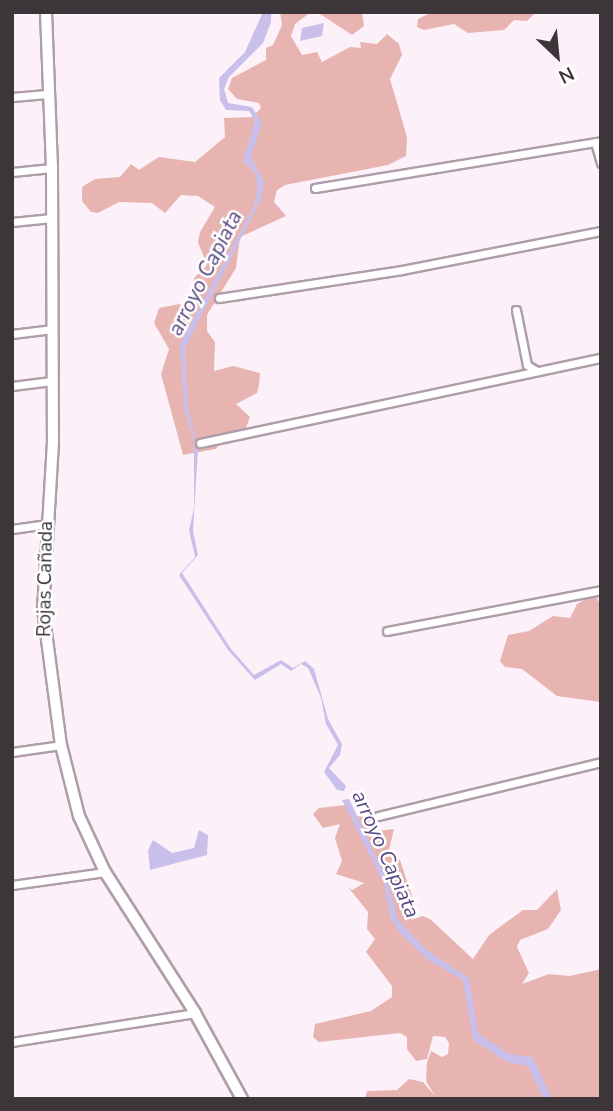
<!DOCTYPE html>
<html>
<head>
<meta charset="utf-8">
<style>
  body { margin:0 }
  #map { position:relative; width:613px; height:1111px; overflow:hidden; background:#fdf1f9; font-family:"Nunito Sans",sans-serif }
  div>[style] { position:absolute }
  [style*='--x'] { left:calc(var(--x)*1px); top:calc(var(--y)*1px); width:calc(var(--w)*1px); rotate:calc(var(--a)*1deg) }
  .forest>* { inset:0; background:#e8b4b2 }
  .water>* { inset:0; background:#c8bfea }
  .roads { filter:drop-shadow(2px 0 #af9da9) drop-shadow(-2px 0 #af9da9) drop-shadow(0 2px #af9da9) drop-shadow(0 -2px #af9da9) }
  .minor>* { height:7px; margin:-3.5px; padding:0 3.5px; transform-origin:3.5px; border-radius:3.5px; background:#fff }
  .secondary>* { height:10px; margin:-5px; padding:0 5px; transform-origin:5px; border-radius:5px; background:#fff }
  span { translate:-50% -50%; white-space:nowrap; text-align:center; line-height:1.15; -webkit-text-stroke:5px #fff; paint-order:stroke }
  .street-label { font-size:19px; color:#3c353a }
  .water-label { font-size:21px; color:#594a83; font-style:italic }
  .frame { position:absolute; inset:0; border:14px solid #3c353a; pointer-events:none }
  .north { position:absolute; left:522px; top:21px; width:70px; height:70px; -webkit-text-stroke:5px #fff; paint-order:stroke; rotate:154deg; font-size:19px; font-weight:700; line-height:28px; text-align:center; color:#3c353a }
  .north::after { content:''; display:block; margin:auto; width:24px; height:32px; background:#3c353a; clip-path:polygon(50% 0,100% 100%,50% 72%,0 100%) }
</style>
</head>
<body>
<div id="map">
  <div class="forest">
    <div style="clip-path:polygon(280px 12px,311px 12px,295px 24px,291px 36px,302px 55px,317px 52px,322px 62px,350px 47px,361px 48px,360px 42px,377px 44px,387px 34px,399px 44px,402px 55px,390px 79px,407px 137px,406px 156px,388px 165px,285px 185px,277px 190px,274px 202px,286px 216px,240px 237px,236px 268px,207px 315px,207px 331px,215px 342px,214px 371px,233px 366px,260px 373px,259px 385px,257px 393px,236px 404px,250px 417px,243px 436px,221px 441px,216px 449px,183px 455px,161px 374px,169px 349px,154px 323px,159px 308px,179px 304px,188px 308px,196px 298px,194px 278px,207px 265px,198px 242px,200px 232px,215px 207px,198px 196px,181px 195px,165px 213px,152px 203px,119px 202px,98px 213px,91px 212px,82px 201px,82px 187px,95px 179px,120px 177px,131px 164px,139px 170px,159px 157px,195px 162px,225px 137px,224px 118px,252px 117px,261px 108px,259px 103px,237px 99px,228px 89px,232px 78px,266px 60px,266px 48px,273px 45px,282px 25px)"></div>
    <div style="clip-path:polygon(317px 12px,362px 12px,364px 26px,352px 35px)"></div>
    <div style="clip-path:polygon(432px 12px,536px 12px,527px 21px,514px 20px,504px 30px,468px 33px,454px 24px,424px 30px,417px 27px,418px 19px)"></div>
    <div style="clip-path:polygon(588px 598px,597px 598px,601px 607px,601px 702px,557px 696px,522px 669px,505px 667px,500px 661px,508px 635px,529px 631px,553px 616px,570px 618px,577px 604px)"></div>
    <div style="clip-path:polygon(346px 805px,350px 815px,371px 818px,378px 831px,394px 829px,389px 850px,400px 860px,411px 893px,416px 915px,411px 920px,423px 916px,430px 919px,473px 959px,489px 935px,523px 910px,537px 910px,557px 889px,561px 910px,548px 929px,520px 940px,517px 947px,529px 973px,522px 984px,549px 974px,570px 976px,601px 969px,601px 1099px,365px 1099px,367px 1091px,397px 1090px,409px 1079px,423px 1082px,435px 1096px,426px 1081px,427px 1062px,431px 1051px,442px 1057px,448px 1054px,449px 1043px,445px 1037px,433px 1036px,427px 1059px,416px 1061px,407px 1049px,407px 1037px,400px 1033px,319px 1042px,313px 1037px,315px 1024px,371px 1011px,392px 997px,392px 986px,366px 952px,375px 939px,367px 929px,368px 912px,348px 887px,352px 890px,364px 883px,336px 874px,342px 861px,335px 838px,340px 824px,323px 828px,313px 814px,319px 808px)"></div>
  </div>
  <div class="water">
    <div style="clip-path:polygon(263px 12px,271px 12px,271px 22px,263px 43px,229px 77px,224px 89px,228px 103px,252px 107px,262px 123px,251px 157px,264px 182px,261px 199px,185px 348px,188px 409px,198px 449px,193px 531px,198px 555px,182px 573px,231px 649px,254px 675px,281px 660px,293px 668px,305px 661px,314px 669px,328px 719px,342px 744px,340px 755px,329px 768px,346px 786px,344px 791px,337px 790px,324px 772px,338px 745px,326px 724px,321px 698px,308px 668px,301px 664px,291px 671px,281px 664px,255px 680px,228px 650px,179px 575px,195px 557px,189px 530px,194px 508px,194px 441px,184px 408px,180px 344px,254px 206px,257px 190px,256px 174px,243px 161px,255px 120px,249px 111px,226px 110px,220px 100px,219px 78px,245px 52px)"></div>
    <div style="clip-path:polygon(324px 23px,322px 36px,300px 41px,302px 28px)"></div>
    <div style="clip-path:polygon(349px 799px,388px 882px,398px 920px,427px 950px,469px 978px,478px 1033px,509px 1054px,533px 1057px,552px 1099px,544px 1099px,528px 1066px,507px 1062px,473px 1040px,463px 980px,428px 960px,399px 932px,390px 918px,384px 884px,342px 800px)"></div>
    <div style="clip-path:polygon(199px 830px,208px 835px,207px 855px,150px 870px,148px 850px,153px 840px,172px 853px,194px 848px)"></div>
  </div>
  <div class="roads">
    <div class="minor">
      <div style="--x:12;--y:97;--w:38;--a:-5"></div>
      <div style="--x:595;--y:142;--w:22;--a:74"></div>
      <div style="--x:12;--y:172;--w:40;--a:-5.7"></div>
      <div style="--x:315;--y:188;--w:290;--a:-9.3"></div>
      <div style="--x:12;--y:222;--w:40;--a:-5.7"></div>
      <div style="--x:219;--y:298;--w:185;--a:-8.7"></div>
      <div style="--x:402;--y:270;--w:203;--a:-11.1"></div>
      <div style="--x:516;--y:310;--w:56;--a:78.7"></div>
      <div style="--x:527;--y:365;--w:12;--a:31"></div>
      <div style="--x:12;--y:334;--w:39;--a:-7"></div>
      <div style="--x:12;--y:386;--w:40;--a:-7.1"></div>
      <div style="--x:200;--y:443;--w:410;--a:-12"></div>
      <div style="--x:12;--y:529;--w:34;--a:-8"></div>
      <div style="--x:387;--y:631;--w:218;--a:-10.8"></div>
      <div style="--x:12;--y:752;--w:49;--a:-8.1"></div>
      <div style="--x:378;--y:816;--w:229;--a:-13.6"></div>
      <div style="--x:12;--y:885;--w:94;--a:-8"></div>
      <div style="--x:12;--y:1042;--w:185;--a:-9"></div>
    </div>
    <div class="secondary">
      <div style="--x:46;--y:12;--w:156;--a:87.8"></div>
      <div style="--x:52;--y:168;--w:274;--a:89.8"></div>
      <div style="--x:53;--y:442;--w:167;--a:93.4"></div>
      <div style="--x:43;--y:609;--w:137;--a:82.5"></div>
      <div style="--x:61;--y:745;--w:73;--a:75.8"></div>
      <div style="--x:79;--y:816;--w:62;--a:65.1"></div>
      <div style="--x:105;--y:872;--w:167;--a:57.4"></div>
      <div style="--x:195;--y:1013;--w:98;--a:61.3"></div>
    </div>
  </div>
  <div class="street-label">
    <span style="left:46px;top:579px;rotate:-89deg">Rojas Cañada</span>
  </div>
  <div class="water-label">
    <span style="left:205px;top:273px;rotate:-63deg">arroyo Capiata</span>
    <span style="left:386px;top:854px;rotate:66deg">arroyo Capiata</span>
  </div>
  <div class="frame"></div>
  <div class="north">N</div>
</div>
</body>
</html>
